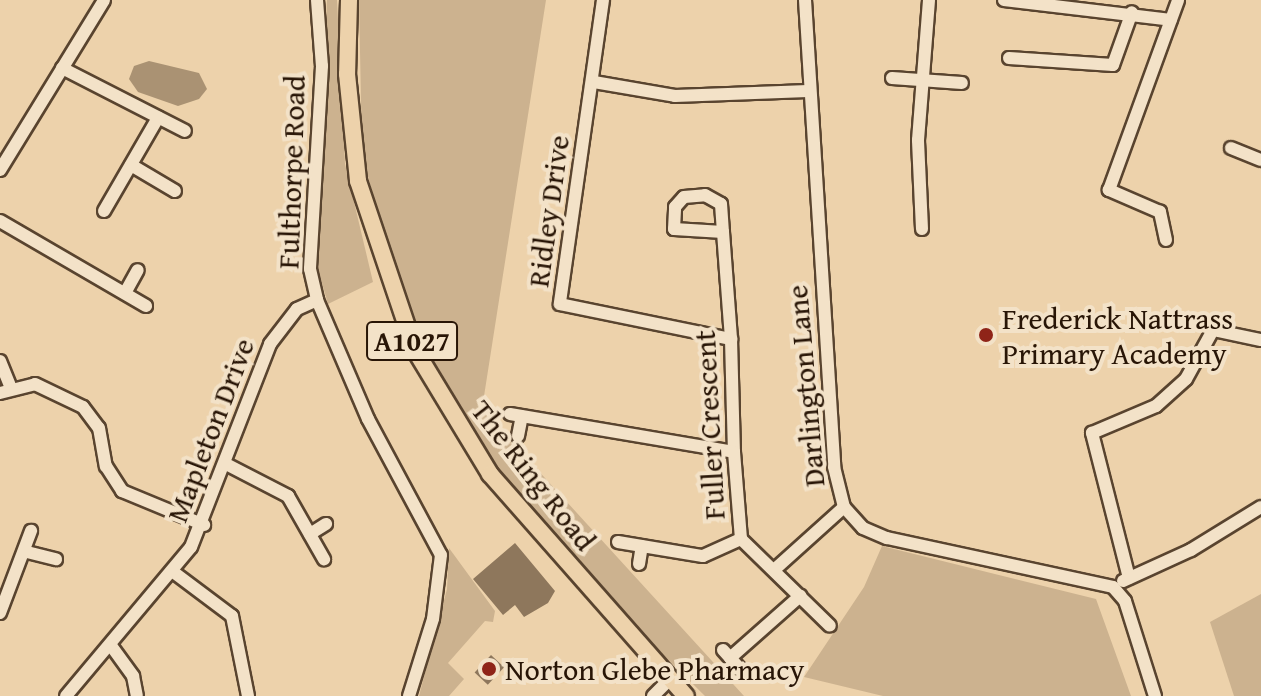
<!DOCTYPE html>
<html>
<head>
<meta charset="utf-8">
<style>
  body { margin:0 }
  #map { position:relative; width:1261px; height:696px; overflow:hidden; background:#edd2ab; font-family:"Gentium Book Plus",serif }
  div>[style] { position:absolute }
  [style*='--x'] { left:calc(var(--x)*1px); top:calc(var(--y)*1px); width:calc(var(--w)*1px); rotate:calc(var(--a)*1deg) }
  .green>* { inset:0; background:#ccb28f }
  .water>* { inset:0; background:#aa9273 }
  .building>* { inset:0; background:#8e775c; transform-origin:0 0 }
  .roads { filter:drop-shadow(2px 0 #59442f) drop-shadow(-2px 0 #59442f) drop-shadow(0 2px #59442f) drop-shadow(0 -2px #59442f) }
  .minor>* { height:12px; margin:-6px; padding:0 6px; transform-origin:6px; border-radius:6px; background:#f3e2c8 }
  .major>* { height:16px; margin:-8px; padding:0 8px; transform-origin:8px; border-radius:8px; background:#edd2ab }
  .dots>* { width:22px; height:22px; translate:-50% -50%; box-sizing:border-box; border:4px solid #f3e2c8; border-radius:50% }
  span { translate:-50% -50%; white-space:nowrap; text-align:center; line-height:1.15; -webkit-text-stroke:8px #f3e2c8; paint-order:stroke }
  .shield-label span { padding:2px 6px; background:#f3e2c8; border:2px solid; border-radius:6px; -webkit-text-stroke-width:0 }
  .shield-label { font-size:28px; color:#281506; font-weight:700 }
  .street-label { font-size:30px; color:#281506 }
  .poi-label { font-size:30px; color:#281506 }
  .left { translate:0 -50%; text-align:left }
</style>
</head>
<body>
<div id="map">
  <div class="green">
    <div style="clip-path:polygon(327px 0,337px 0,345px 164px,373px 282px,328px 304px,316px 262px)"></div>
    <div style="clip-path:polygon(359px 0,546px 0,482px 409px,744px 696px,705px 696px,613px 605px,510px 488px,430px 362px,393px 270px,362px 154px)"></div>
    <div style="clip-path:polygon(882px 546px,1096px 599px,1131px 696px,883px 696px,804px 677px,864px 587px)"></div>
    <div style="clip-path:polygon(449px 548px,495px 611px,493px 622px,485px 621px,448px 663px,464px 679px,449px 696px,419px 696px,447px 589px)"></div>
    <div style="clip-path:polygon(1261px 594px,1261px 696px,1234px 696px,1210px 622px)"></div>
  </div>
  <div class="water">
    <div style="clip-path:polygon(149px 61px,199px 73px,207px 89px,199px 99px,178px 106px,138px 92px,129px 79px,134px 66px)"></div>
  </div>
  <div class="building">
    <div style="clip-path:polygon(515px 543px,555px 591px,548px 603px,524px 617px,515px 605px,503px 615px,473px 579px)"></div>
    <div style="left:491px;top:655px;width:18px;height:24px;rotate:43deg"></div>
  </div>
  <div class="roads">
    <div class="minor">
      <div style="--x:317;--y:0;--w:66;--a:85.7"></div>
      <div style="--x:322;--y:66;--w:203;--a:93.4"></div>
      <div style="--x:310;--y:269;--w:32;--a:77"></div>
      <div style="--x:317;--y:300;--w:129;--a:66.8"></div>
      <div style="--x:368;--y:419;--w:154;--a:61.8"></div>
      <div style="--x:441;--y:555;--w:64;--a:97.1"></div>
      <div style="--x:433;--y:619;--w:81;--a:107.3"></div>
      <div style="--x:603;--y:0;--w:307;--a:98.1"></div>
      <div style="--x:560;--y:304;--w:175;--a:11.6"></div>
      <div style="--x:805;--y:0;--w:468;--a:86.4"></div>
      <div style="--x:834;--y:467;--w:41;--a:76"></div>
      <div style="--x:844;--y:507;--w:28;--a:48"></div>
      <div style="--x:863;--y:528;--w:26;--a:23"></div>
      <div style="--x:887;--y:538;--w:231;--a:12.2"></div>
      <div style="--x:1113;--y:587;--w:18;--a:49"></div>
      <div style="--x:1125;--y:601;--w:100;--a:72.5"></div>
      <div style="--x:1004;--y:0;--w:168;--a:6.8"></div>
      <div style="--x:1009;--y:58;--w:104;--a:3.9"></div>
      <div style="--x:1113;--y:65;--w:56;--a:-70.3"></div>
      <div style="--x:62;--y:68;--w:138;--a:27.1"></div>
      <div style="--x:892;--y:78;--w:70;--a:4.1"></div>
      <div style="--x:594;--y:82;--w:82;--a:9.8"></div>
      <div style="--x:675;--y:96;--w:133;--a:-2.2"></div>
      <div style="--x:1231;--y:148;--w:32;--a:22"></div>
      <div style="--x:131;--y:165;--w:51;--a:30.6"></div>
      <div style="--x:0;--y:170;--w:199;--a:-58.5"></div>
      <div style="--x:104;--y:211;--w:108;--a:-59.9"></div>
      <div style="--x:0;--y:221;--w:169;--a:30.2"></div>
      <div style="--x:922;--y:229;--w:89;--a:-92.6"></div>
      <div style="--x:918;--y:140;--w:140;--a:-85.5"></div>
      <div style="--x:723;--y:232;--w:49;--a:-176.5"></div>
      <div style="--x:674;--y:229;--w:22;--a:-87"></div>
      <div style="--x:675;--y:207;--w:13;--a:-48"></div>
      <div style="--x:684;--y:197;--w:21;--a:-5"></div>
      <div style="--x:705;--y:195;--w:18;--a:29"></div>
      <div style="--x:721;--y:204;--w:28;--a:86"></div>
      <div style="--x:723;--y:232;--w:107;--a:85.7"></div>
      <div style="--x:731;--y:339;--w:113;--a:88.5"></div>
      <div style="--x:734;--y:452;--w:87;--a:85.4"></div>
      <div style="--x:741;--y:539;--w:124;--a:44.3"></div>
      <div style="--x:1166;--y:240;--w:29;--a:-102"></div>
      <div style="--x:1160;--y:212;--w:56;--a:-156.7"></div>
      <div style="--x:1109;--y:190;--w:202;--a:-70"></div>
      <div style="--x:125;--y:293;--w:26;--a:-61"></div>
      <div style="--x:0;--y:361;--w:27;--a:68"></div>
      <div style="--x:0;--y:393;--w:36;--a:-14"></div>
      <div style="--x:35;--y:384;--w:53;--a:25.6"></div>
      <div style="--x:83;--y:407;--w:26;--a:53"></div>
      <div style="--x:99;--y:428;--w:39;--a:80"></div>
      <div style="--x:106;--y:466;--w:30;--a:57"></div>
      <div style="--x:122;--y:491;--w:89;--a:22.5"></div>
      <div style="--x:510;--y:414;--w:227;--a:9.6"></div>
      <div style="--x:518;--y:436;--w:20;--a:-79"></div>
      <div style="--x:226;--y:464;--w:70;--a:27.3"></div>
      <div style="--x:288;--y:496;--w:73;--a:60.3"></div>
      <div style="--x:310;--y:534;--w:19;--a:-32"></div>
      <div style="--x:618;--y:542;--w:86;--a:9.4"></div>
      <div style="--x:703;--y:556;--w:42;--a:-24.1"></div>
      <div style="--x:27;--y:552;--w:30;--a:14"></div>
      <div style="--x:639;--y:564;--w:18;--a:-81"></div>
      <div style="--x:774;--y:570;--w:94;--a:-42"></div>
      <div style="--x:172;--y:571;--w:75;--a:36.9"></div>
      <div style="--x:232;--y:616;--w:82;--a:78.7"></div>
      <div style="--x:1129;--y:578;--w:150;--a:-104.3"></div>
      <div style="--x:1092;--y:433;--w:69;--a:-22.9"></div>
      <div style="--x:1156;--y:406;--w:40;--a:-42"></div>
      <div style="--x:1186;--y:379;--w:56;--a:-61.1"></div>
      <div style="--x:1213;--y:330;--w:49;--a:11.8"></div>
      <div style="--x:1123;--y:581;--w:75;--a:-24.5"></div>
      <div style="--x:1191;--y:550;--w:82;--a:-31.6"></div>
      <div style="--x:0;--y:613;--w:88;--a:-69.3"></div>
      <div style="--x:112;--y:647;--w:36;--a:54"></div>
      <div style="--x:133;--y:676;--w:20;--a:79"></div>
      <div style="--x:723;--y:650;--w:24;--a:48"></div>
      <div style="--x:730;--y:658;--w:94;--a:-41.5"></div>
      <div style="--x:66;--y:696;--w:194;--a:-50"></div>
      <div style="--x:191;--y:547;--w:218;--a:-68.7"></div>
      <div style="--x:270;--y:344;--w:44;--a:-52.4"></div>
      <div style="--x:297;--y:309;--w:22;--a:-24"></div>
      <div style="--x:653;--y:696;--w:24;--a:-45"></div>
    </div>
    <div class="major">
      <div style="--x:349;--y:0;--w:74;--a:91.5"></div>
      <div style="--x:347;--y:74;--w:108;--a:84.1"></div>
      <div style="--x:358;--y:181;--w:178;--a:71.4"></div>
      <div style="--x:415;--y:350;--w:145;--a:58.8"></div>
      <div style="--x:490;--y:474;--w:296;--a:48.6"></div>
    </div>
  </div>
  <div class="dots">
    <div style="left:986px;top:335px;background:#8f2418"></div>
    <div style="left:489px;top:669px;background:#8f2418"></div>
  </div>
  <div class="shield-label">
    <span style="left:412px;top:341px">A1027</span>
  </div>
  <div class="street-label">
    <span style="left:291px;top:172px;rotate:-88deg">Fulthorpe Road</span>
    <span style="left:548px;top:211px;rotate:-82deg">Ridley Drive</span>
    <span style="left:805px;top:386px;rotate:-95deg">Darlington Lane</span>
    <span style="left:709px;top:425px;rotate:-93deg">Fuller Crescent</span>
    <span style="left:210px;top:430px;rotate:-69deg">Mapleton Drive</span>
    <span style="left:534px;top:475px;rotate:52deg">The Ring Road</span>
  </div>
  <div class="poi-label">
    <span class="left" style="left:1002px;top:335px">Frederick Nattrass<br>Primary Academy</span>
    <span class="left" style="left:505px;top:669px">Norton Glebe Pharmacy</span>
  </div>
</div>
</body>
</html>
